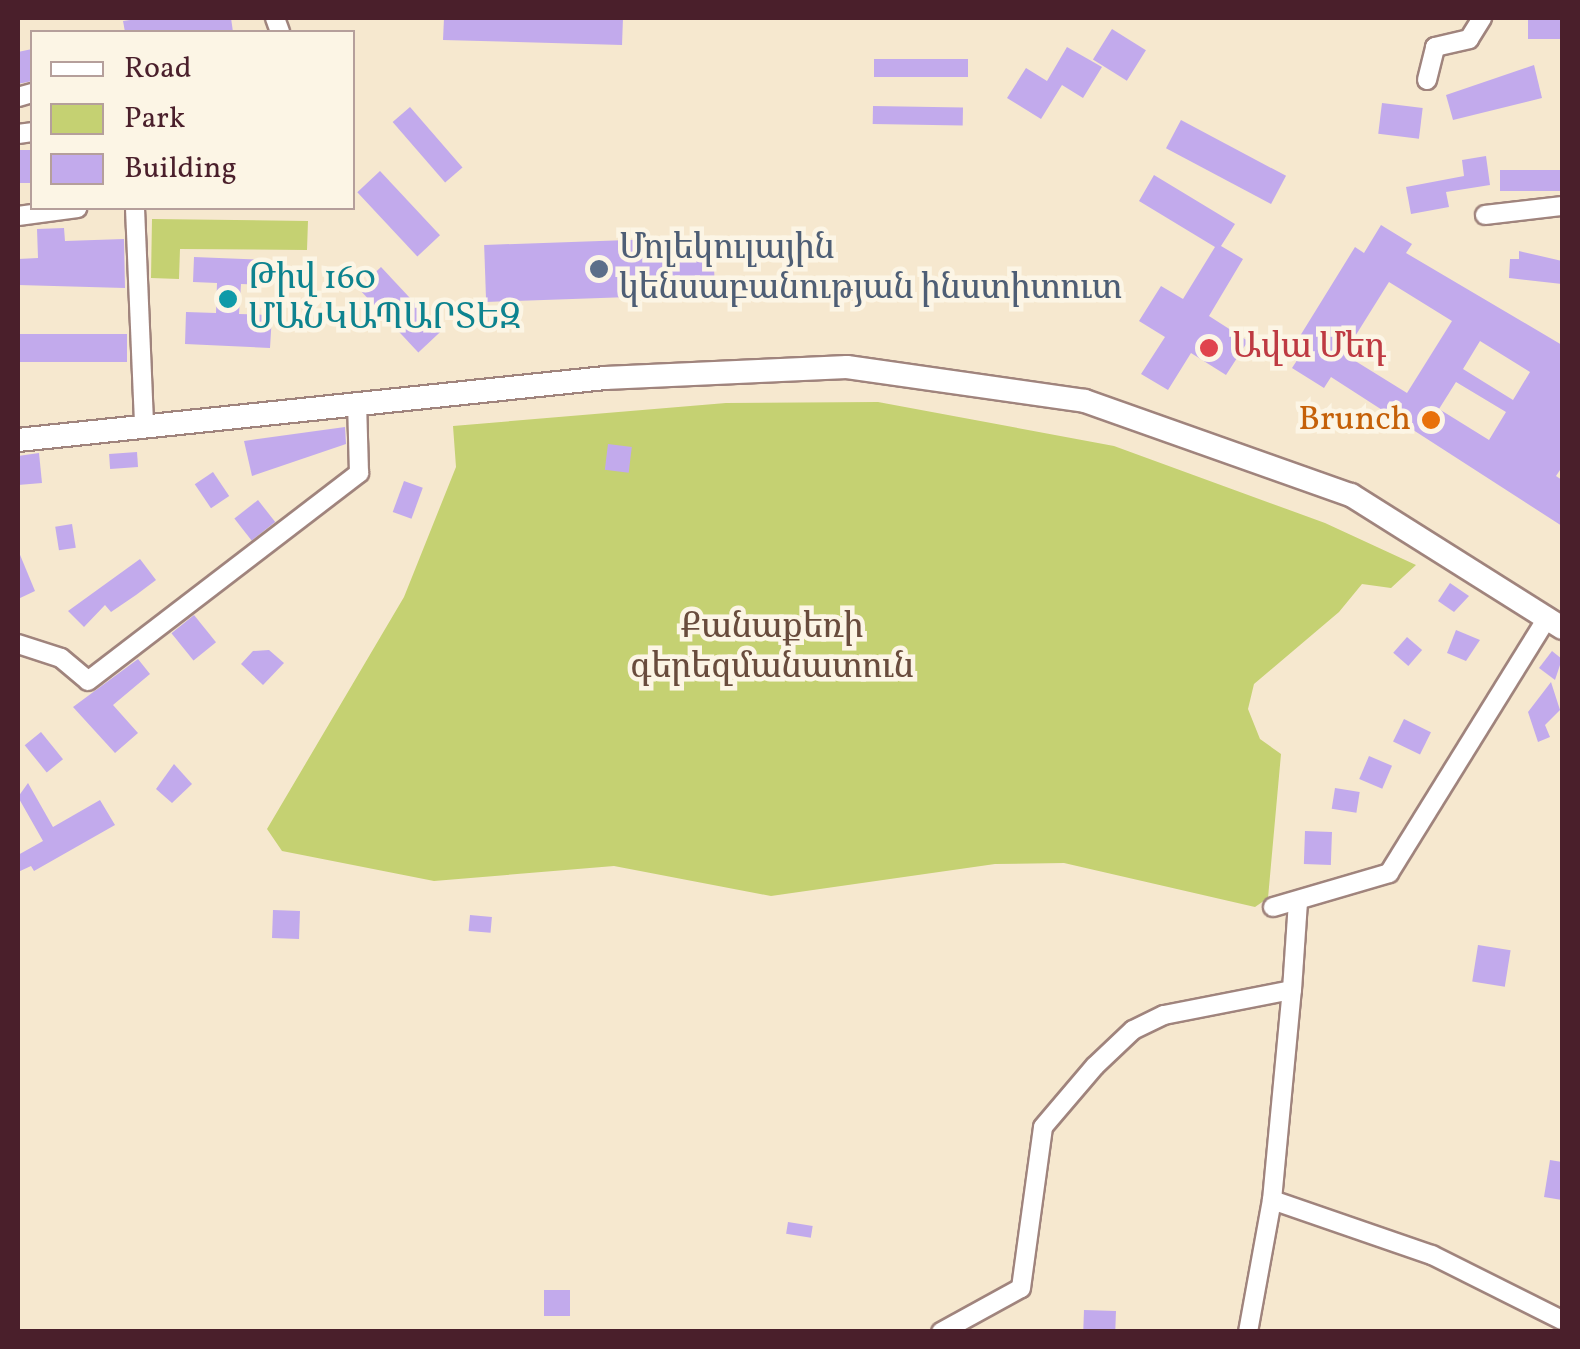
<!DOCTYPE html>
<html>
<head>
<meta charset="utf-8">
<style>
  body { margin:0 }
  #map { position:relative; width:1580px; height:1349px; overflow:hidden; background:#f6e8cf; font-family:Vollkorn,"Noto Serif Armenian",serif }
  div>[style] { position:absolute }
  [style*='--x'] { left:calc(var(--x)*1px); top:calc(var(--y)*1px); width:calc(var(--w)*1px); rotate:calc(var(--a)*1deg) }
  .green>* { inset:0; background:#c5d172 }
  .building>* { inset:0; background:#c2aaec; transform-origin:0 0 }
  .roads { filter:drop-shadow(2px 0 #a0847d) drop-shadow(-2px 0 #a0847d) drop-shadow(0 2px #a0847d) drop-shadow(0 -2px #a0847d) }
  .minor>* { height:18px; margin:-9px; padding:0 9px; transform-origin:9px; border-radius:9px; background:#fff }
  .tertiary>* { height:22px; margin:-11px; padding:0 11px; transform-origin:11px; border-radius:11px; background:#fff }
  .dots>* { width:28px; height:28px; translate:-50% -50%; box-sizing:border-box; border:5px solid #fcf5e5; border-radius:50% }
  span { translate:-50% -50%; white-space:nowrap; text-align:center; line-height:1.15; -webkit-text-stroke:9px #fcf5e5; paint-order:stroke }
  .service-label { font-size:35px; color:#4e5e75 }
  .left { translate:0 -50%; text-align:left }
  .culture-label { font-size:35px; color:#0d838f }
  .health-label { font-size:35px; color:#be3a42 }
  .food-label { font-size:35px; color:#c56008 }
  .right { translate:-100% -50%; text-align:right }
  .park-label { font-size:35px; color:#694c3d }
  .frame { position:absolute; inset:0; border:20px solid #4a1f2b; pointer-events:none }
  .legend { position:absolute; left:30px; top:30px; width:325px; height:180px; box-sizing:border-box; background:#fcf5e5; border:2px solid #b59f9b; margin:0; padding:12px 18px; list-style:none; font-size:30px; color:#4a1f2b }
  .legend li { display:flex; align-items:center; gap:20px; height:50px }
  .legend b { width:50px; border:2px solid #b59f9b }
</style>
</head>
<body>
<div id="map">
  <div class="green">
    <div style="clip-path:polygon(152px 219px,308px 221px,307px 250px,180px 249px,179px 279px,151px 278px)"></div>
    <div style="clip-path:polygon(878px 402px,1114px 446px,1325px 523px,1416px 565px,1391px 588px,1362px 584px,1339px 612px,1254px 684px,1248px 709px,1260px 739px,1281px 754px,1268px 898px,1255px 907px,1064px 863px,995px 864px,771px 896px,614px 866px,434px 881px,282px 851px,267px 829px,404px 597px,456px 467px,453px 426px,726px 403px)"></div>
  </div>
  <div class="building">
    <div style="clip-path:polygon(144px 18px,231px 18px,233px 32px,125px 32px,123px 21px)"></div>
    <div style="clip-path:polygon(444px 18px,623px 18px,622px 45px,443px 40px)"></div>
    <div style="left:1528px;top:18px;width:32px;height:21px"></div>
    <div style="left:1112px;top:29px;width:40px;height:36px;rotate:32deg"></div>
    <div style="clip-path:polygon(1067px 47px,1102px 67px,1083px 98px,1062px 85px,1041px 119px,1007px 98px,1026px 68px,1047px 81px)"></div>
    <div style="clip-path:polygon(32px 49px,32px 81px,18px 84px,18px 52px)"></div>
    <div style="left:874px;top:59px;width:94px;height:18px"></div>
    <div style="clip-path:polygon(1534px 65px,1542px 98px,1453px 120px,1446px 95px)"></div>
    <div style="left:1382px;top:103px;width:41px;height:31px;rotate:7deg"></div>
    <div style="left:873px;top:106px;width:90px;height:18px;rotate:1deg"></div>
    <div style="left:410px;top:107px;width:80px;height:23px;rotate:49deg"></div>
    <div style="left:1181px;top:120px;width:119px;height:32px;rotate:28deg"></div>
    <div style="left:32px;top:150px;width:33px;height:14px;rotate:90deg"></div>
    <div style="clip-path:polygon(1486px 156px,1490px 185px,1446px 192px,1449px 207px,1411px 214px,1406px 187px,1464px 176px,1462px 160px)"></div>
    <div style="left:1562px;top:170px;width:21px;height:62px;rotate:90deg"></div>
    <div style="left:380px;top:171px;width:88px;height:31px;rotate:47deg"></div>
    <div style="clip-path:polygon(1154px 175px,1235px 224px,1221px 246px,1243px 259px,1209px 316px,1248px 341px,1226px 375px,1191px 353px,1168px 390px,1141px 374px,1165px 337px,1139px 321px,1161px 286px,1183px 299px,1215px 247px,1139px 201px)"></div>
    <div style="clip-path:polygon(evenodd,1381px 225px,1412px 244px,1406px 253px,1562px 345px,1562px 467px,1556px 476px,1562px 480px,1562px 526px,1331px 377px,1324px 388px,1292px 368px,1309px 342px,1300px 336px,1355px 247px,1364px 253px,1381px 225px,1389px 282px,1452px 321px,1407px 393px,1344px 354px,1389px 282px,1381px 225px,1480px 341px,1530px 372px,1513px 400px,1463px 369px,1480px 341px,1381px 225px,1456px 382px,1506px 412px,1489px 440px,1439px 409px,1456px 382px)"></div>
    <div style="clip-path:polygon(64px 228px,65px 241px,124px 239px,125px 288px,18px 285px,18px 259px,38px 258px,37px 229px)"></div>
    <div style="left:713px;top:237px;width:57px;height:229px;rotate:88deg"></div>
    <div style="clip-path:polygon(1519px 251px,1562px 261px,1562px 284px,1509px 278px,1510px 259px,1519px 259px)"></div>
    <div style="clip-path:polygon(194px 257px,268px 260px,267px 285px,241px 284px,239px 314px,272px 315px,270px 348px,185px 344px,186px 312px,216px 313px,217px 283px,193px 282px)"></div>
    <div style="left:381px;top:267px;width:88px;height:31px;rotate:47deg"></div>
    <div style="left:127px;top:334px;width:28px;height:109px;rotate:90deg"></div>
    <div style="clip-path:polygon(345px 427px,346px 444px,252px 476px,244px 441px)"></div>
    <div style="left:608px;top:444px;width:24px;height:26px;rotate:7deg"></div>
    <div style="left:137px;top:452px;width:15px;height:28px;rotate:86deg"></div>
    <div style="clip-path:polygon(39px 453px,42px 483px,18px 485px,18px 456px)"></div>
    <div style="left:213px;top:472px;width:29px;height:22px;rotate:56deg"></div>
    <div style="left:404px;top:481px;width:20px;height:33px;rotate:20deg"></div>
    <div style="left:258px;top:500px;width:28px;height:30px;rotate:52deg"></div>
    <div style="left:72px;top:524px;width:24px;height:17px;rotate:81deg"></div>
    <div style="clip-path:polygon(18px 550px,35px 591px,18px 599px)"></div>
    <div style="clip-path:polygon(140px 559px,156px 580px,136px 595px,111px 612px,105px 605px,84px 627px,68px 611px)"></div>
    <div style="clip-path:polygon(1450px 583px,1469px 596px,1454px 612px,1438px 601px)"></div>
    <div style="left:194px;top:615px;width:35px;height:29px;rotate:51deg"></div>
    <div style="clip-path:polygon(1456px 630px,1480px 640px,1466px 661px,1447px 653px)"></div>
    <div style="left:1407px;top:637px;width:20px;height:21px;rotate:41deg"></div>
    <div style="clip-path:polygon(269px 650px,284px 663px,263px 685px,241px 664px,253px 651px)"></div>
    <div style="clip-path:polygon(1552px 651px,1562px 659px,1555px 680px,1539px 668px)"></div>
    <div style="clip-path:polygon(138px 659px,150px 674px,113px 705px,138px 733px,115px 753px,73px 707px)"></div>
    <div style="clip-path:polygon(1551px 682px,1560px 710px,1545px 725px,1550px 737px,1538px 742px,1528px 712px)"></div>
    <div style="left:1404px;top:719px;width:30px;height:25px;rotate:26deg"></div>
    <div style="left:41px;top:732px;width:35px;height:21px;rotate:51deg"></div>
    <div style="left:1369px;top:756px;width:25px;height:25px;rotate:23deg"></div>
    <div style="clip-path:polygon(174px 764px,192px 784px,172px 803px,156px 789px)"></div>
    <div style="clip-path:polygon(28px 783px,53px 827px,100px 800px,115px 825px,34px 871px,31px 866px,18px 872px,18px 855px,43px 841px,18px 797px)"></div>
    <div style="left:1335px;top:788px;width:25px;height:21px;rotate:9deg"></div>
    <div style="left:1305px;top:831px;width:27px;height:33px;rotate:2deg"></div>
    <div style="left:273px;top:910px;width:27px;height:28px;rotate:2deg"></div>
    <div style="left:470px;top:915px;width:22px;height:16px;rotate:5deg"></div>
    <div style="left:1478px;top:945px;width:33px;height:37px;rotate:9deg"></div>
    <div style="clip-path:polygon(1550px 1160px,1562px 1162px,1562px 1200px,1544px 1197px)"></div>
    <div style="left:788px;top:1222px;width:25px;height:12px;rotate:9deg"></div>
    <div style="left:544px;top:1290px;width:26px;height:26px"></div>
    <div style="left:1084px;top:1310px;width:32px;height:22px;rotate:2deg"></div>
  </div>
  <div class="roads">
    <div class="minor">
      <div style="--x:275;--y:18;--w:15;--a:70"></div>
      <div style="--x:1427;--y:80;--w:34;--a:-76"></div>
      <div style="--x:1435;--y:47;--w:35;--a:-13"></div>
      <div style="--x:1469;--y:39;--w:25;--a:-58"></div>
      <div style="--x:18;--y:97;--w:15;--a:-16"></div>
      <div style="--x:18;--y:134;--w:14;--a:-8"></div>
      <div style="--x:135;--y:208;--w:219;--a:87.6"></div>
      <div style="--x:1485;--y:215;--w:78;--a:-6.7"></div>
      <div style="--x:18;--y:216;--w:60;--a:-7.7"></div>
      <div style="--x:18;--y:644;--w:45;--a:18"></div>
      <div style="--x:61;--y:658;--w:35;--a:40"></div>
      <div style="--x:88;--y:681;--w:342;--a:-37.5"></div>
      <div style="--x:359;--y:473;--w:71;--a:-91.6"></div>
      <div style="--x:1273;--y:907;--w:121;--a:-16.3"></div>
      <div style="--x:1389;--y:873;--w:301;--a:-58.2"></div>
      <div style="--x:1272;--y:1200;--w:169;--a:19"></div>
      <div style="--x:1432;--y:1255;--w:145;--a:26.6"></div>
      <div style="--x:941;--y:1332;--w:91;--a:-28.8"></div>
      <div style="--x:1021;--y:1288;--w:162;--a:-82.2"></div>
      <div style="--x:1043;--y:1127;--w:80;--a:-49.6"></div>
      <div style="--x:1095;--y:1066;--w:52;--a:-43.5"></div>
      <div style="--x:1133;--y:1030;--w:34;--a:-26"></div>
      <div style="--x:1164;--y:1015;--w:130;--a:-11.1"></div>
      <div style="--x:1292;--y:990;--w:89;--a:-86.1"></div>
      <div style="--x:1248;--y:1332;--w:134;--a:-79.7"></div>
      <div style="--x:1272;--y:1200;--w:211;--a:-84.6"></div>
    </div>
    <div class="tertiary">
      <div style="--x:18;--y:440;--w:590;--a:-6.03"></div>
      <div style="--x:605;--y:378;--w:242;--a:-2.6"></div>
      <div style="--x:847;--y:367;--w:240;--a:8.1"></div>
      <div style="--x:1085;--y:401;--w:282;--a:19.5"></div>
      <div style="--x:1351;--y:495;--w:249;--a:32.2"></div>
    </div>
  </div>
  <div class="dots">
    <div style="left:599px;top:269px;background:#5c6f8a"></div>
    <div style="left:228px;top:299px;background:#0f9aa8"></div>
    <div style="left:1209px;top:348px;background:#e0444e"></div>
    <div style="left:1431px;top:420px;background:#e8710a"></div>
  </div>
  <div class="service-label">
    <span class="left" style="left:619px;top:269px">Մոլեկուլային<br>կենսաբանության ինստիտուտ</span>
  </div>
  <div class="culture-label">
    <span class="left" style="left:248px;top:299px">Թիվ 160<br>ՄԱՆԿԱՊԱՐՏԵԶ</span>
  </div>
  <div class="health-label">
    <span class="left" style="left:1232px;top:348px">Ավա Մեդ</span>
  </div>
  <div class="food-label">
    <span class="right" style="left:1411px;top:420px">Brunch</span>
  </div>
  <div class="park-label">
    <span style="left:772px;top:648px">Քանաքեռի<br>գերեզմանատուն</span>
  </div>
  <div class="frame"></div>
  <ul class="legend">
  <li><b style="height:12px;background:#fff"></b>Road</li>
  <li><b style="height:28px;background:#c5d172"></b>Park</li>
  <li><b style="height:28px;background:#c2aaec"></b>Building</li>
  </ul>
</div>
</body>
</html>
